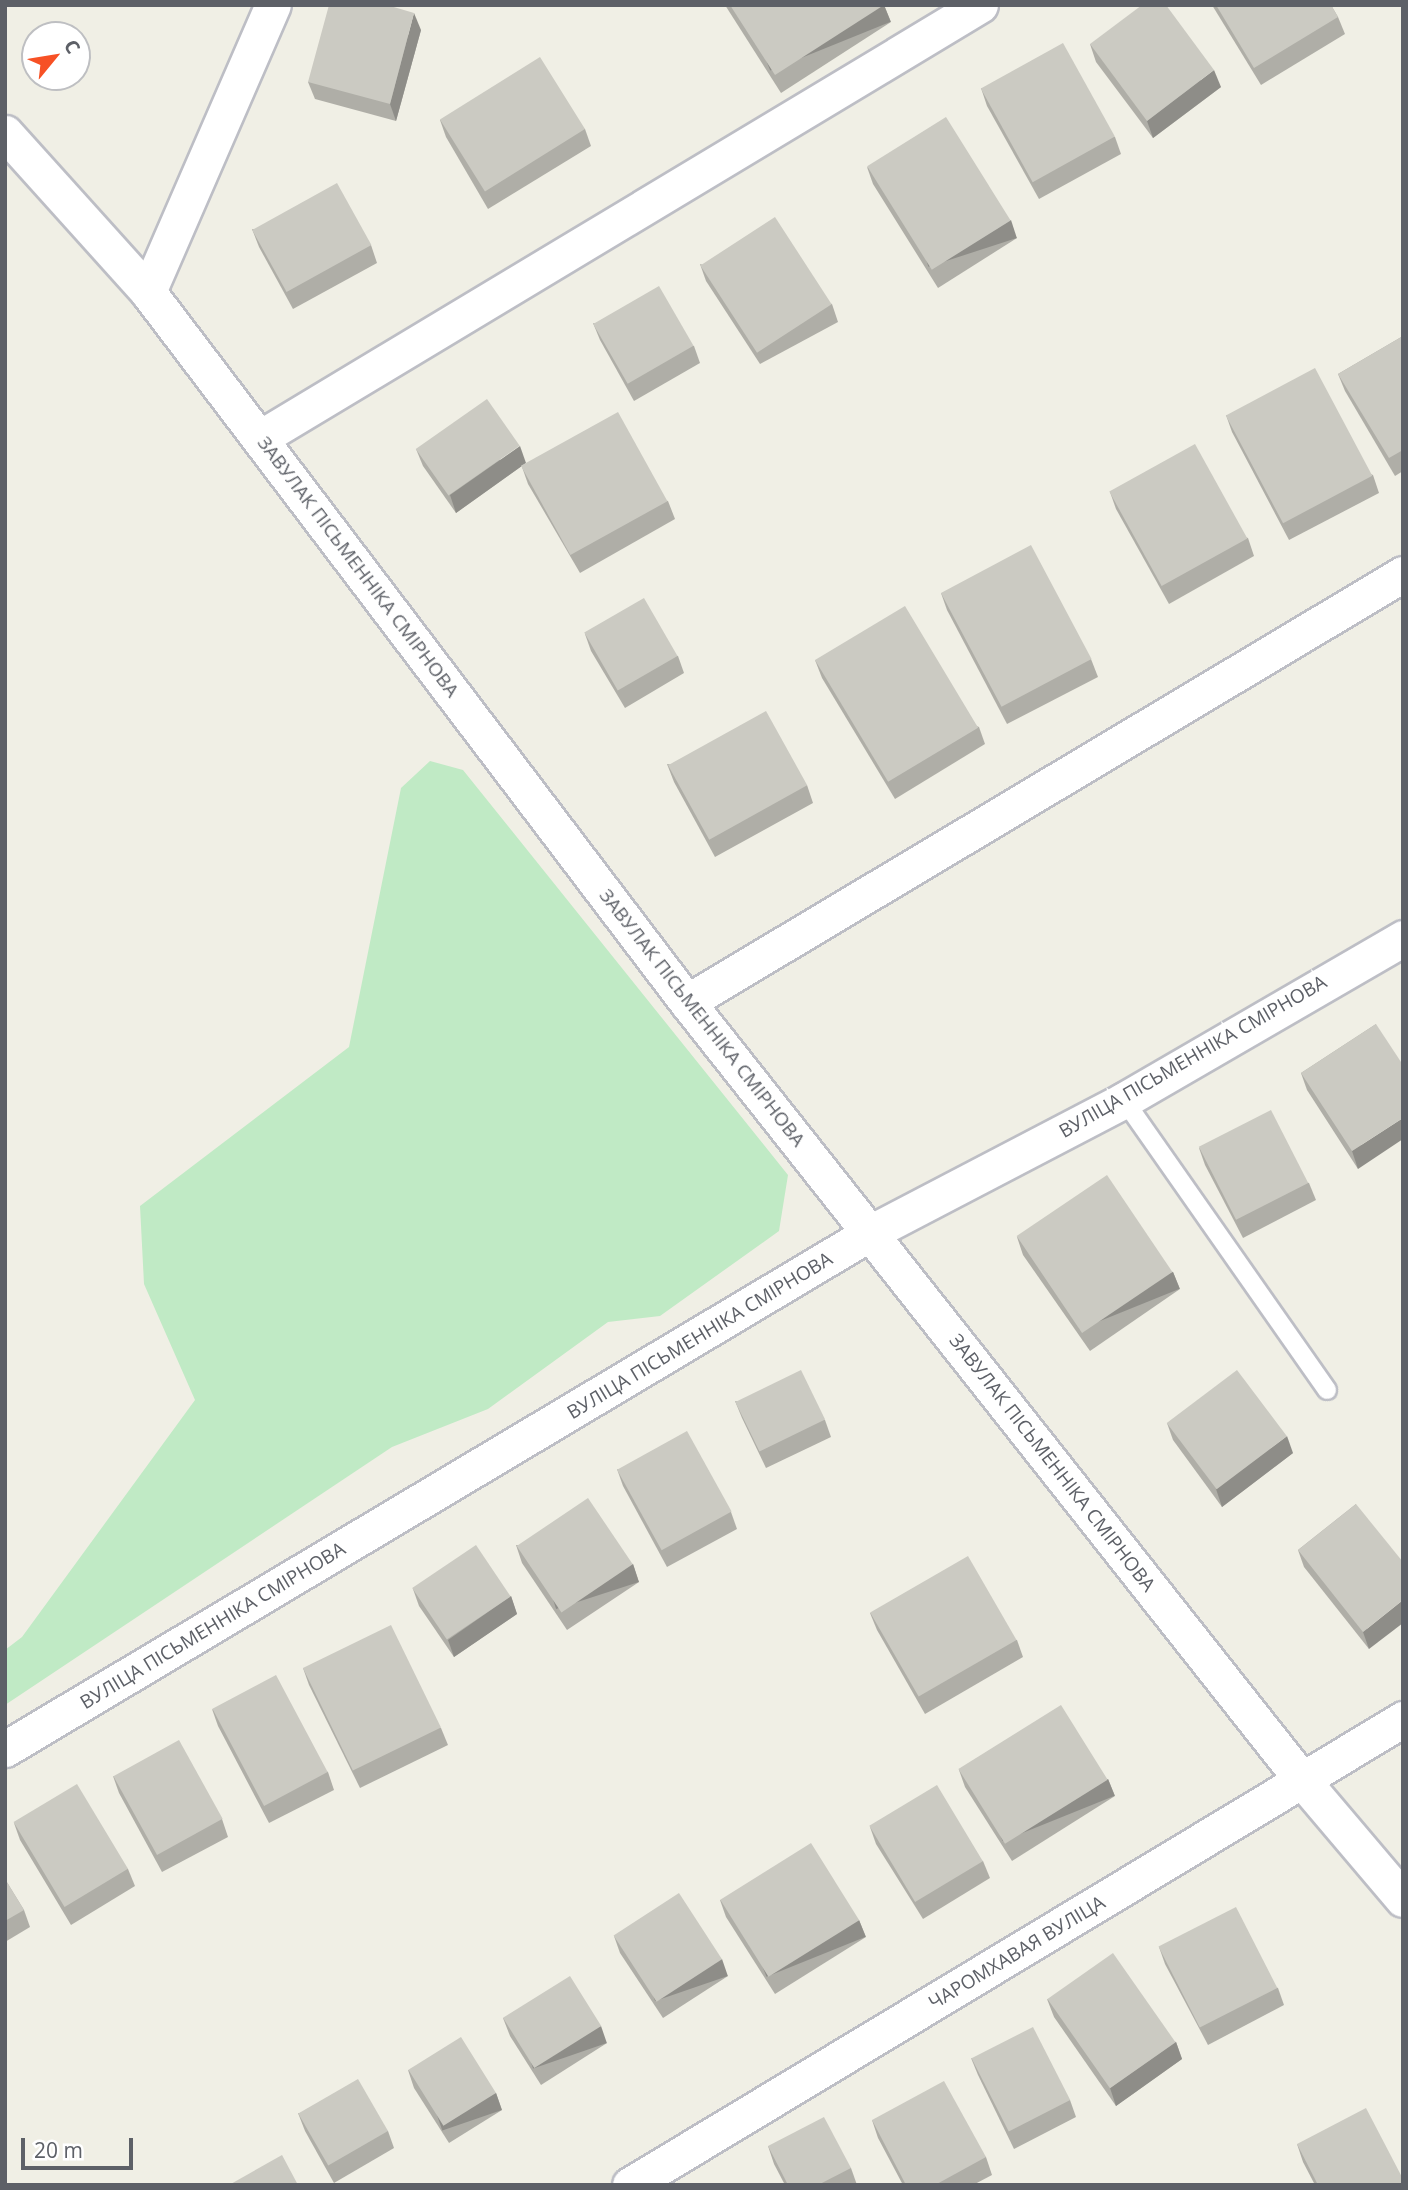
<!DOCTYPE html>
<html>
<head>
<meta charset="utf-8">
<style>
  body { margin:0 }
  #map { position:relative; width:1408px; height:2190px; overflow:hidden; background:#f0efe5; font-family:"Open Sans",sans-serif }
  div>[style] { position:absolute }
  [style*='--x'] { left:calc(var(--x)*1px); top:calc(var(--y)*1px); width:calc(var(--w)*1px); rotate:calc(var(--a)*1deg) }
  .green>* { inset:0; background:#c0eac5 }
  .roads { filter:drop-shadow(2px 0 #bdbec5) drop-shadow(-2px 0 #bdbec5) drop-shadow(0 2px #bdbec5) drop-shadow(0 -2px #bdbec5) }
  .lane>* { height:18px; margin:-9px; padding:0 9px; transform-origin:9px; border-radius:9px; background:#fff }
  .street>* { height:35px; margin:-17.5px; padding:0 17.5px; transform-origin:17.5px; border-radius:17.5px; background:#fff }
  .wall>* { inset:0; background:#afaea7 }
  .shaded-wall>* { inset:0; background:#8e8d88; transform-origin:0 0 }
  .building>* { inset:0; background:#cbcac2; transform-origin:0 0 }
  span { translate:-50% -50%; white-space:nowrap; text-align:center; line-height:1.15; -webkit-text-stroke:6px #fff; paint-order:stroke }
  .street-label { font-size:19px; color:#5d6067 }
  .frame { position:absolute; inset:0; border:7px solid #5d6067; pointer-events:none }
  .north { position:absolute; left:21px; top:21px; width:70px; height:70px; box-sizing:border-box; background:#fff; border:2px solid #bebfc2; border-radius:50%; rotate:60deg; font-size:19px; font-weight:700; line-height:28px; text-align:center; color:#5d6067 }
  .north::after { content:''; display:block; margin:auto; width:24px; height:32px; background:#f75125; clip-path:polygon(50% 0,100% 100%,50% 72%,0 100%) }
  .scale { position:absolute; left:21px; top:2138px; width:112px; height:32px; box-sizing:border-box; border:4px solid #5d6067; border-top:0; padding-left:9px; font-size:21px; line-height:24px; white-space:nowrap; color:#5d6067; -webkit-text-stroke:5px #fff; paint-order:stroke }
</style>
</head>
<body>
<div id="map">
  <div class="green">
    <div style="clip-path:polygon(430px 761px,463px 770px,788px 1175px,779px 1231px,660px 1316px,608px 1322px,488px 1409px,392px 1447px,5px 1705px,5px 1650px,22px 1637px,195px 1400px,144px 1284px,140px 1206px,349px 1047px,401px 788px)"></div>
  </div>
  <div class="roads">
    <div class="lane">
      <div style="--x:1124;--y:1100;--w:354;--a:55"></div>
    </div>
    <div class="street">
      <div style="--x:5;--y:133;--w:214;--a:48"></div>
      <div style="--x:148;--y:292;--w:891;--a:52.8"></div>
      <div style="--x:687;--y:1002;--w:992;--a:51.67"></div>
      <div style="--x:1302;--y:1780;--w:156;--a:49.7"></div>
      <div style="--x:148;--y:292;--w:313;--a:-66.5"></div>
      <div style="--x:260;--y:438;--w:840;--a:-31.02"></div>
      <div style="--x:687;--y:1002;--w:834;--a:-30.87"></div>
      <div style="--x:5;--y:1749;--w:1007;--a:-30.82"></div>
      <div style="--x:870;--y:1233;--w:287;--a:-27.6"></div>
      <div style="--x:1124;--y:1100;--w:323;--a:-30.1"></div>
      <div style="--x:630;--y:2185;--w:903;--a:-31.08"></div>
    </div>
  </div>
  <div class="wall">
    <div style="clip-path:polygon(725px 5px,884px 5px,891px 22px,781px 93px)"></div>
    <div style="clip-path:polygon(1212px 5px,1331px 5px,1338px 17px,1345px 34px,1261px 85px)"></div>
    <div style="clip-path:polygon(421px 30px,396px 121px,315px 99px,308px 82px)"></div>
    <div style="clip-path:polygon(1090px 44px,1221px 87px,1153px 138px,1096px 62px)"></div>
    <div style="clip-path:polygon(981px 88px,1115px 137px,1121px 154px,1039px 199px,987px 106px)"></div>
    <div style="clip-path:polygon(440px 120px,585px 129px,591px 146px,488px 209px,446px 137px)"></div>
    <div style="clip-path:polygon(867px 167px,1017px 238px,938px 288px,873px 184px)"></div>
    <div style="clip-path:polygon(252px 229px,371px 245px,377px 263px,293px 309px,259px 247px)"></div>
    <div style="clip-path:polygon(700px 264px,832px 304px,838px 322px,760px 364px,706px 281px)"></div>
    <div style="clip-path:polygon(593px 323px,694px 346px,700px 363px,634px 401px,600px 340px)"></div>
    <div style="clip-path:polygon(1403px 336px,1403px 471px,1395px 476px,1345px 391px,1338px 374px)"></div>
    <div style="clip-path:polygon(1226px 415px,1373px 475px,1379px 493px,1289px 540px,1232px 432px)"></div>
    <div style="clip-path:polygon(416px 449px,526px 463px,456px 513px,423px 466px)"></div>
    <div style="clip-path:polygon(522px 467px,668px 501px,675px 519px,580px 573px,528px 484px)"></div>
    <div style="clip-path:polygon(1110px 492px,1248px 538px,1254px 556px,1169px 604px,1116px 509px)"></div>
    <div style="clip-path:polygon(941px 593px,1091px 659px,1098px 677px,1007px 724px,947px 610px)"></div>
    <div style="clip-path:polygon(585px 634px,678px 656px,684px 673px,625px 708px,591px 651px)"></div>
    <div style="clip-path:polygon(815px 660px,979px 727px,985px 744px,895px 799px,822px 678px)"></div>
    <div style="clip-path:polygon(667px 764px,807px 785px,813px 803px,715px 857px,674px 782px)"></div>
    <div style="clip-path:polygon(1376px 1024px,1358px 1169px,1307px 1090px,1301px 1073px)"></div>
    <div style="clip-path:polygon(1199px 1148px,1309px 1183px,1316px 1200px,1243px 1238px,1205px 1165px)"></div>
    <div style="clip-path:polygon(1017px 1237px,1173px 1272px,1180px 1289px,1090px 1351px,1023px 1255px)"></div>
    <div style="clip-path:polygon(735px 1401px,825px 1420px,831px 1437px,766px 1468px,742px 1418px)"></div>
    <div style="clip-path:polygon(1167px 1423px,1293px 1453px,1222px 1507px,1173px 1440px)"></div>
    <div style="clip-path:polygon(617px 1469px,731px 1512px,737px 1529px,667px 1567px,623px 1486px)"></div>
    <div style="clip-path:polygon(1356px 1504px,1369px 1649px,1304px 1567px,1298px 1550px)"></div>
    <div style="clip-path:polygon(516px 1545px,633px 1564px,639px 1582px,567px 1630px,522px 1563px)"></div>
    <div style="clip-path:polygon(413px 1589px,511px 1596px,517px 1614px,454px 1657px,419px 1606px)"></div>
    <div style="clip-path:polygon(870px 1613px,1017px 1640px,1023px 1657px,925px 1714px,877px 1630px)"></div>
    <div style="clip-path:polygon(303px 1668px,441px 1728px,448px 1745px,360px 1788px,309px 1685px)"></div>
    <div style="clip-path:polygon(212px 1709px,328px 1772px,334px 1790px,269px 1823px,218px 1726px)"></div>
    <div style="clip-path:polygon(959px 1770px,1108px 1779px,1115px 1796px,1012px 1861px,965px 1787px)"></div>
    <div style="clip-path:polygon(113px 1776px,222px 1819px,228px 1837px,162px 1872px,119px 1793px)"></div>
    <div style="clip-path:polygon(14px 1823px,128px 1869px,135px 1886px,71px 1925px,20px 1840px)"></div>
    <div style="clip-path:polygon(870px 1827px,983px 1861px,990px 1878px,923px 1919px,876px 1844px)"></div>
    <div style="clip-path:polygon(5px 1879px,24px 1910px,30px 1927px,5px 1942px)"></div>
    <div style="clip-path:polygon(720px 1900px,859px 1920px,866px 1937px,775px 1994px,726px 1917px)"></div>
    <div style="clip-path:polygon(614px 1936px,728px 1976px,663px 2018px,620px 1953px)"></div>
    <div style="clip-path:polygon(1159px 1947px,1278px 1988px,1284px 2005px,1208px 2045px,1165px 1964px)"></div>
    <div style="clip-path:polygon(1047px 1999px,1176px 2042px,1182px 2059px,1116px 2106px,1054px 2017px)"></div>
    <div style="clip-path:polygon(503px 2018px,607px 2043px,541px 2085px,510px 2036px)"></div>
    <div style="clip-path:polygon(971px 2058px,1070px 2100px,1076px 2117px,1014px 2149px,978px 2075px)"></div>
    <div style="clip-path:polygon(408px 2070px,496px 2093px,502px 2110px,449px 2143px,414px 2088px)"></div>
    <div style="clip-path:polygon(298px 2113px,388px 2131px,394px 2148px,334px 2183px,305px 2131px)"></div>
    <div style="clip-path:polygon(872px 2120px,986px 2157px,992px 2175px,973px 2185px,903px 2185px,878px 2138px)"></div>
    <div style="clip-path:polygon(1297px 2144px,1403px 2185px,1315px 2185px,1303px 2162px)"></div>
    <div style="clip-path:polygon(768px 2146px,851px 2168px,857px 2185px,785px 2185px,774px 2164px)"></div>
  </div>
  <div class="shaded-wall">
    <div style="left:884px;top:5px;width:18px;height:130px;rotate:68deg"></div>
    <div style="clip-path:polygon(414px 13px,421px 30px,396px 121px,390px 104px)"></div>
    <div style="clip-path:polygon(1214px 70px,1221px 87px,1153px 138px,1147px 121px)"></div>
    <div style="left:1011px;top:220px;width:19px;height:93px;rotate:72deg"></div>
    <div style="clip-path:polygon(520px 446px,526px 463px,456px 513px,450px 495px)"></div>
    <div style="clip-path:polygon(1403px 1118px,1403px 1139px,1358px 1169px,1352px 1151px)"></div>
    <div style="left:1173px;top:1272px;width:18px;height:108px;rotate:68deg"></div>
    <div style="clip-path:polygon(1287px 1436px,1293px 1453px,1222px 1507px,1216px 1489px)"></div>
    <div style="left:633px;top:1564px;width:19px;height:87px;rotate:72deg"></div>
    <div style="clip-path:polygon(511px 1596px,517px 1614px,454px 1657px,448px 1640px)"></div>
    <div style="clip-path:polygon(1403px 1600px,1403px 1623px,1369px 1649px,1363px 1632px)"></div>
    <div style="left:1108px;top:1779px;width:18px;height:121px;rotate:68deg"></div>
    <div style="left:859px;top:1920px;width:18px;height:107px;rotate:68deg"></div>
    <div style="left:722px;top:1959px;width:18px;height:77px;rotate:71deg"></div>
    <div style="left:601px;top:2026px;width:18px;height:78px;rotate:71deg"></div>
    <div style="clip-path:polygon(1176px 2042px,1182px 2059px,1116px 2106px,1110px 2088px)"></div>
    <div style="left:496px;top:2093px;width:18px;height:63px;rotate:71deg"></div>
  </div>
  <div class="building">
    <div style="clip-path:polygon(329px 5px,387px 5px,414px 13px,390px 104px,308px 82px)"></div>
    <div style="clip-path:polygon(730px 5px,884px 5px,775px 75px)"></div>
    <div style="clip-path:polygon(1142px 5px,1166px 5px,1214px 70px,1147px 121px,1090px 44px)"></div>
    <div style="clip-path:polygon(1216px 5px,1331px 5px,1338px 17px,1254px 68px)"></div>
    <div style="left:1063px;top:43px;width:107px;height:94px;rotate:61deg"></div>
    <div style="left:540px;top:57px;width:85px;height:118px;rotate:58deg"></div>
    <div style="left:946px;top:117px;width:122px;height:93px;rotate:58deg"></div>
    <div style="left:337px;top:183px;width:71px;height:97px;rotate:61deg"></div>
    <div style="left:775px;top:217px;width:104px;height:89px;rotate:57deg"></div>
    <div style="left:659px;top:286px;width:69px;height:76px;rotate:60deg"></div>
    <div style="clip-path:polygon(1403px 336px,1403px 450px,1389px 458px,1338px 374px)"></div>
    <div style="left:1315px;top:368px;width:122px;height:101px;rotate:62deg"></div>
    <div style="left:487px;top:399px;width:57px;height:87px;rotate:55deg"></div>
    <div style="left:618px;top:412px;width:102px;height:111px;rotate:61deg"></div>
    <div style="left:1195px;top:444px;width:108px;height:98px;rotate:61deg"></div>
    <div style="left:1031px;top:545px;width:129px;height:102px;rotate:62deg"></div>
    <div style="left:644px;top:598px;width:67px;height:69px;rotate:60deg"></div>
    <div style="left:905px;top:606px;width:142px;height:105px;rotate:59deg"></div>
    <div style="left:766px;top:711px;width:85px;height:112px;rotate:61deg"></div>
    <div style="clip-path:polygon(1376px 1024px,1403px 1065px,1403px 1118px,1352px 1151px,1301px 1073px)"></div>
    <div style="left:1271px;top:1110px;width:82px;height:81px;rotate:63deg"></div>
    <div style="left:1107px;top:1175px;width:117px;height:109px;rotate:56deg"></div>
    <div style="left:801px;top:1370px;width:55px;height:73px;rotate:64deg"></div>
    <div style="left:1237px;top:1370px;width:83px;height:88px;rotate:53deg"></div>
    <div style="left:687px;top:1431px;width:92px;height:80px;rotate:61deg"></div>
    <div style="left:588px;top:1498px;width:80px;height:86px;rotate:56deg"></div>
    <div style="clip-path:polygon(1356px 1504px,1403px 1562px,1403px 1600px,1363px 1632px,1298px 1550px)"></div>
    <div style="left:476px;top:1545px;width:62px;height:77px;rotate:56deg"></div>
    <div style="left:968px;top:1556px;width:97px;height:113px;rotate:60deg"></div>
    <div style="left:391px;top:1625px;width:114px;height:98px;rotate:64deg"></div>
    <div style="left:276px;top:1675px;width:110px;height:72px;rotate:62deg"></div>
    <div style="left:1061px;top:1705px;width:88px;height:121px;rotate:58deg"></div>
    <div style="left:179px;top:1740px;width:90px;height:75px;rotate:61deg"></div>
    <div style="left:77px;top:1784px;width:99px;height:74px;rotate:59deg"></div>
    <div style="left:937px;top:1785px;width:89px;height:79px;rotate:59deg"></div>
    <div style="left:811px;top:1843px;width:91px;height:107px;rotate:58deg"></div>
    <div style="clip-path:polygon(5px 1879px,24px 1910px,5px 1921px)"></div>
    <div style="left:679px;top:1893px;width:79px;height:78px;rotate:57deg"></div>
    <div style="left:1236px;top:1907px;width:91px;height:87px;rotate:63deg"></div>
    <div style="left:1113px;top:1953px;width:109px;height:80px;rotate:55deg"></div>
    <div style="left:570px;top:1976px;width:59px;height:79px;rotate:58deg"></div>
    <div style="left:1033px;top:2027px;width:82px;height:69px;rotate:63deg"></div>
    <div style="left:461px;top:2037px;width:66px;height:62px;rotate:58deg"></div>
    <div style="left:358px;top:2079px;width:60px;height:69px;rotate:60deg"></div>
    <div style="clip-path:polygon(944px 2081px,986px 2157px,935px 2185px,906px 2185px,872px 2120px)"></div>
    <div style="clip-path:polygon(1366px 2108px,1403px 2179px,1403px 2185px,1318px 2185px,1297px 2144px)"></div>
    <div style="clip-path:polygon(824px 2117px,851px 2168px,818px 2185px,788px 2185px,768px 2146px)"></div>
    <div style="clip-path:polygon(282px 2155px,298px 2185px,229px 2185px)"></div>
  </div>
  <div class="street-label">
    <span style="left:358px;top:567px;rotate:53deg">ЗАВУЛАК ПІСЬМЕННІКА СМІРНОВА</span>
    <span style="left:702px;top:1018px;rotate:52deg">ЗАВУЛАК ПІСЬМЕННІКА СМІРНОВА</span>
    <span style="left:1193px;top:1057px;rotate:-30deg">ВУЛІЦА ПІСЬМЕННІКА СМІРНОВА</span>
    <span style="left:700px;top:1336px;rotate:-31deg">ВУЛІЦА ПІСЬМЕННІКА СМІРНОВА</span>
    <span style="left:1052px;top:1463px;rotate:52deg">ЗАВУЛАК ПІСЬМЕННІКА СМІРНОВА</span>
    <span style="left:213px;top:1626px;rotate:-31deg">ВУЛІЦА ПІСЬМЕННІКА СМІРНОВА</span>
    <span style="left:1017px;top:1953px;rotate:-31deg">ЧАРОМХАВАЯ ВУЛІЦА</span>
  </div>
  <div class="frame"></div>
  <div class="north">С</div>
  <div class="scale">20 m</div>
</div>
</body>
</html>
